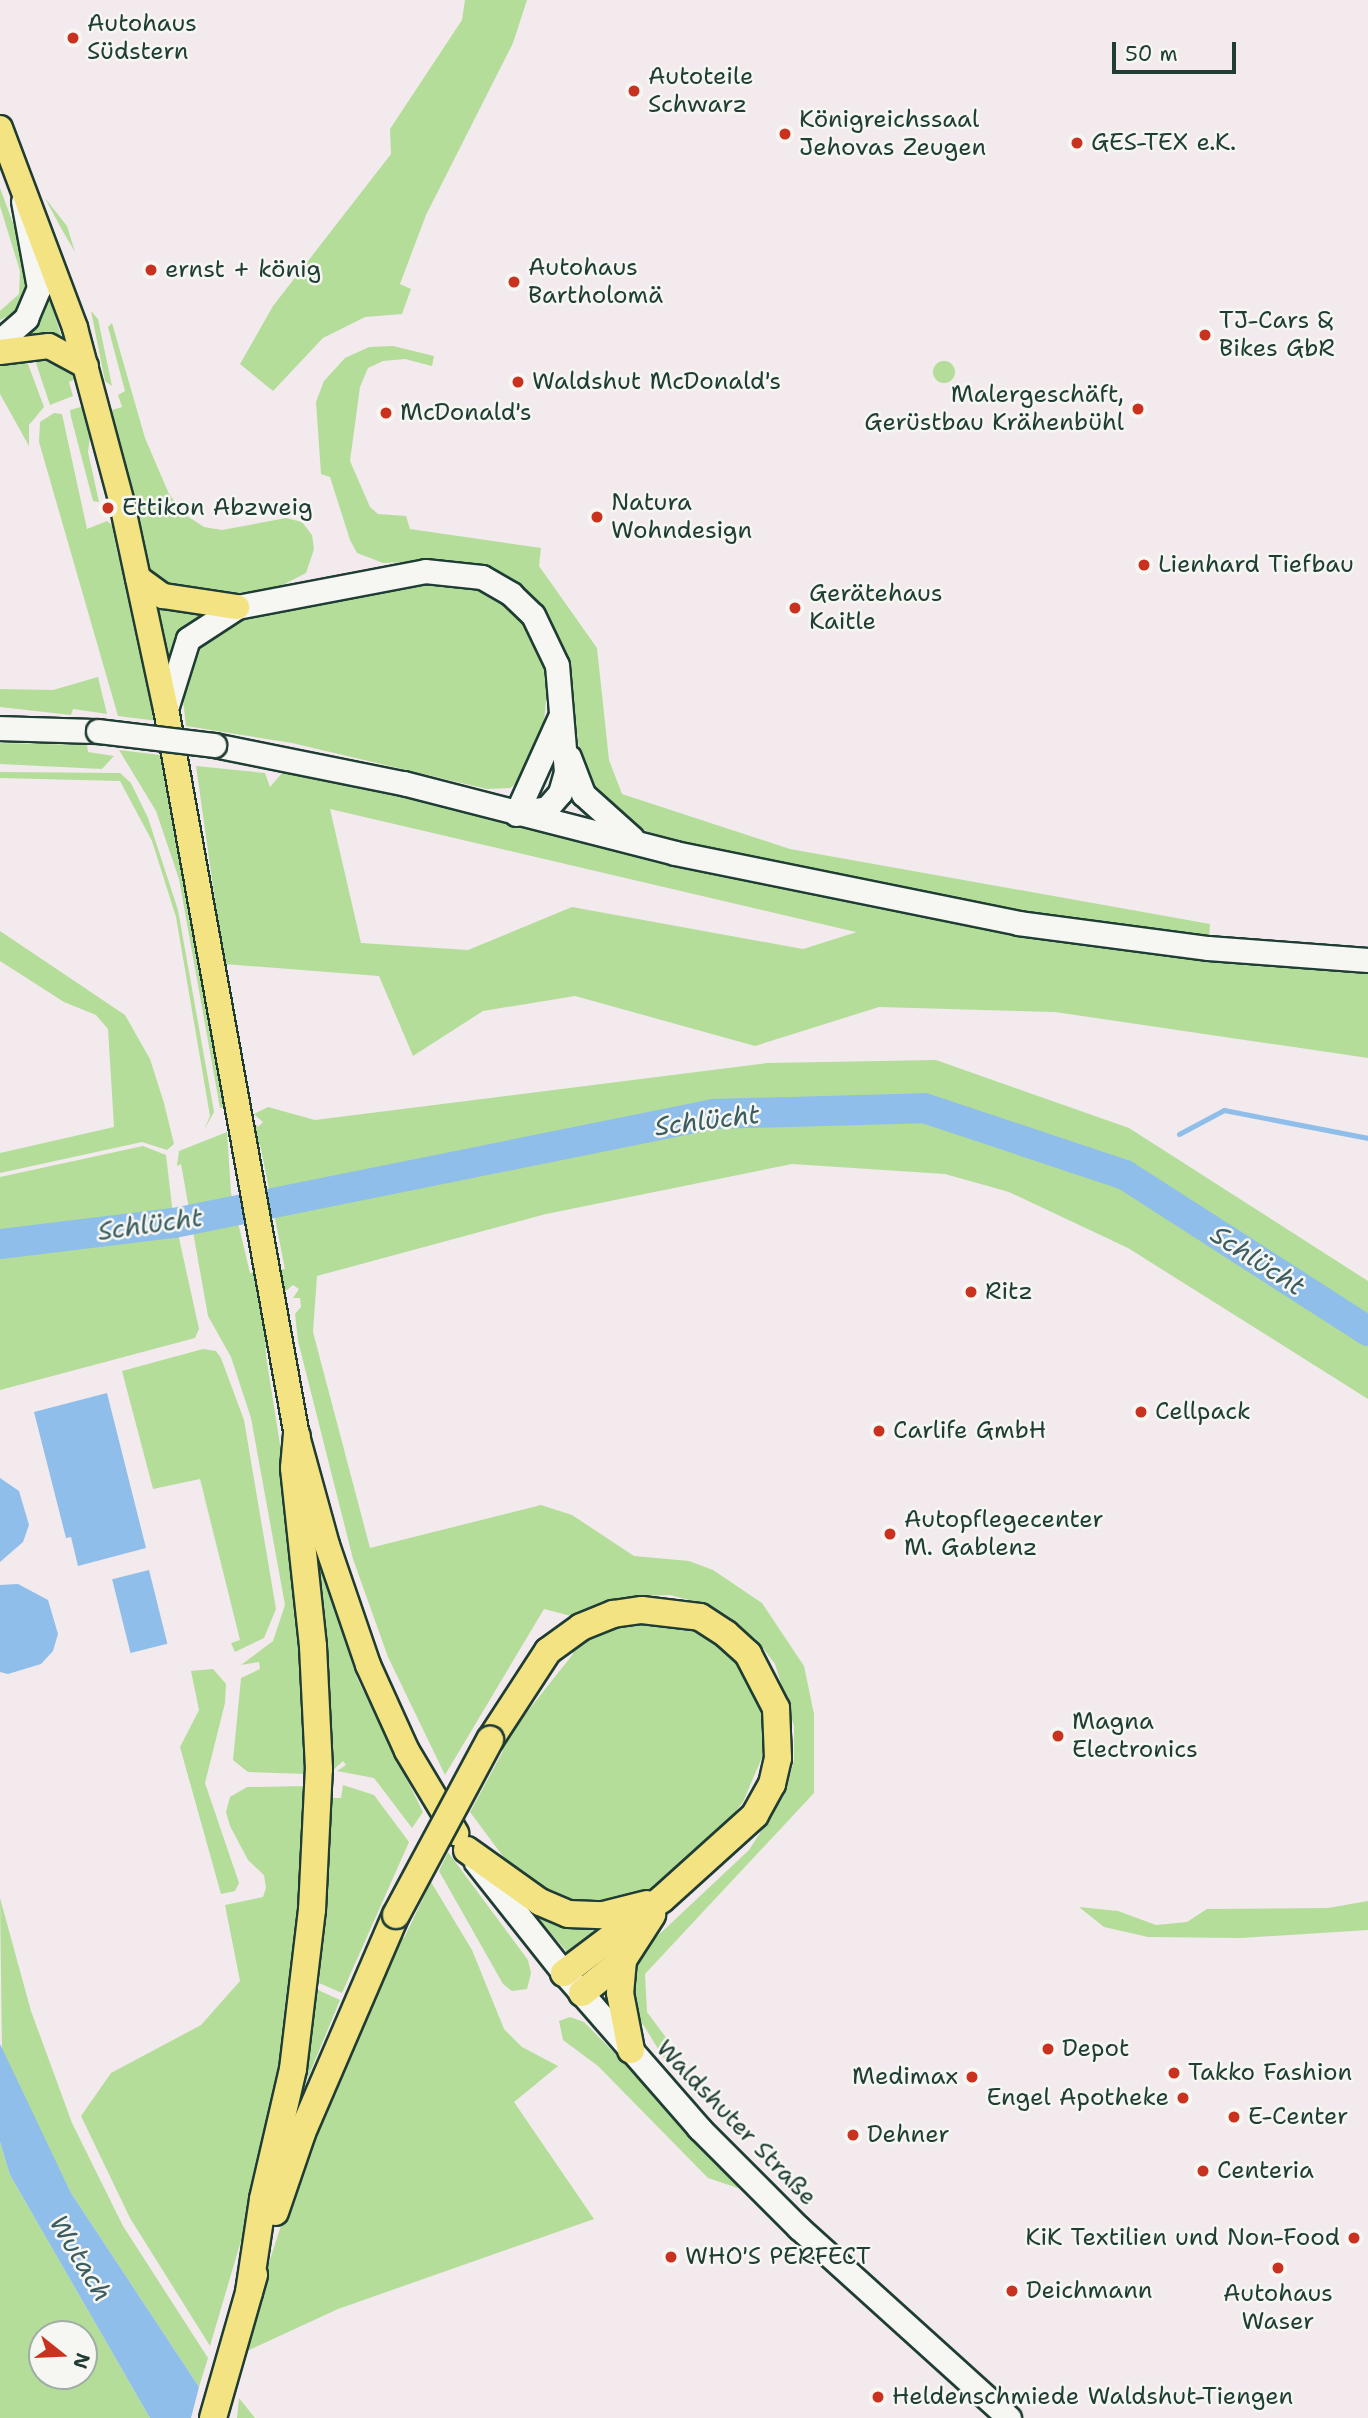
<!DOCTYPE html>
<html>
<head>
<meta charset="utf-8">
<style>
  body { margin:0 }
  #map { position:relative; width:1368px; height:2418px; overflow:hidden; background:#f3eaed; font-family:"Shantell Sans",sans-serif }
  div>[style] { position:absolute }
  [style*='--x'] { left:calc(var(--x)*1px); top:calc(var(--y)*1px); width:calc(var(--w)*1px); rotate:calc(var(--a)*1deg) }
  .green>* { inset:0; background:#b4dd9a }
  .round { border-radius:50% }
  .water>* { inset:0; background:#8ebee9; transform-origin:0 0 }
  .stream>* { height:5px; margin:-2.5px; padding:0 2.5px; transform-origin:2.5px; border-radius:2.5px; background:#8ebee9 }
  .river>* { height:30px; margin:-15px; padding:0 15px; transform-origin:15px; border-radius:15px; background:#8ebee9 }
  .roads { filter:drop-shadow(2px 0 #1f3d34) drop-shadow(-2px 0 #1f3d34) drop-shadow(0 2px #1f3d34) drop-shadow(0 -2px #1f3d34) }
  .secondary>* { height:23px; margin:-11.5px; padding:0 11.5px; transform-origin:11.5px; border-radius:11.5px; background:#f6f6f2 }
  .primary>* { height:24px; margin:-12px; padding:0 12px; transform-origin:12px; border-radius:12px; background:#f4e382 }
  .trunk>* { height:26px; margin:-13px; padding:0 13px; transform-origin:13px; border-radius:13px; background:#f4e382 }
  .bridges { filter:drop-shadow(2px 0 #1f3d34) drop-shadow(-2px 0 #1f3d34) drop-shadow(0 2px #1f3d34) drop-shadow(0 -2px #1f3d34) }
  .secondary-bridge>* { height:23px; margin:-11.5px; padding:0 11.5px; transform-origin:11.5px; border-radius:11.5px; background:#f6f6f2 }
  .trunk-bridge>* { height:26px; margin:-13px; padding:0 13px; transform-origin:13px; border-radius:13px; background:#f4e382 }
  .dots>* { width:19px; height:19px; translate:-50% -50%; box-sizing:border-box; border:4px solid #f6f6f2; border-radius:50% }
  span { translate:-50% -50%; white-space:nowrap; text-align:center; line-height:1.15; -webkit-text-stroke:5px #f6f6f2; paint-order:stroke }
  .poi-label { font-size:24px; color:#1f3d34 }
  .left { translate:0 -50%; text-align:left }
  .right { translate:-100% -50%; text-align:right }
  .street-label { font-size:24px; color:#1f3d34 }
  .water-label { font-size:26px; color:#3b5d61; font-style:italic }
  .north { position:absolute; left:28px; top:2320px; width:70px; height:70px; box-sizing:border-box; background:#f6f6f2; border:2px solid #a0aca6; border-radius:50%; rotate:108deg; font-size:19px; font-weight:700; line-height:28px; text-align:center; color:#1f3d34 }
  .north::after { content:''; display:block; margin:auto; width:24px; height:32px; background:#c8321e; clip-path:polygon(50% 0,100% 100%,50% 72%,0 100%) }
  .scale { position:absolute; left:1112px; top:42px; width:124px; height:32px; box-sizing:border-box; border:4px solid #1f3d34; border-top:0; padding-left:9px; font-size:21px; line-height:24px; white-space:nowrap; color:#1f3d34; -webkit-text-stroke:5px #f6f6f2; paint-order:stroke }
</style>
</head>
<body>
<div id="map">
  <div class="green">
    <div style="clip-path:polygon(465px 0,527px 0,513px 43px,426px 215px,400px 284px,411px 289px,402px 314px,365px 317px,323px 338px,273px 391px,240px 364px,273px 306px,391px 154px,390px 129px,462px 20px)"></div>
    <div style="clip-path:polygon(0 188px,30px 269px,28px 306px,0 320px,0 311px,19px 294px,20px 271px,0 206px)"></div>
    <div style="clip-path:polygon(45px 198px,67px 226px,75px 252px,61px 228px)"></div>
    <div style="clip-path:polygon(46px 285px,64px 346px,28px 340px,25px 334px)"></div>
    <div style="clip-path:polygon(91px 311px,98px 319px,112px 386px,105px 381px)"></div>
    <div style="clip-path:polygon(112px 323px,145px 438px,169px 494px,184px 514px,204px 527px,222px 530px,286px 518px,302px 522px,312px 535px,314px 549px,306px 573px,277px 588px,205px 597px,172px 592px,150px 572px,112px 410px,122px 407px,118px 395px,125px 391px,108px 327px)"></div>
    <div style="clip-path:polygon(393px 346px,434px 356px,432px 366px,405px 359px,383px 361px,368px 368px,360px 387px,350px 461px,370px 507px,378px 514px,406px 516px,410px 529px,541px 548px,539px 566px,597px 648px,609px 760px,622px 794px,790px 849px,1210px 924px,1209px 940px,1018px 915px,737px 856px,648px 832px,609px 807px,592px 791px,581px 765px,571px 683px,561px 645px,544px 612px,488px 569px,449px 560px,383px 563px,357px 553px,350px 540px,330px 477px,321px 474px,316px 402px,324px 381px,345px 358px,369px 347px)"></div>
    <div style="clip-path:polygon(25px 356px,44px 407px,29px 425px,29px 446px,0 394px,0 362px)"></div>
    <div style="clip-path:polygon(34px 357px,69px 370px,75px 379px,69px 382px,73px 396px,50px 405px)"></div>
    <div class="round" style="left:933px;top:361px;width:22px;height:22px"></div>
    <div style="clip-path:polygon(84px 406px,91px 429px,88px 452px,99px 502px,93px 501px,71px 417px,70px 410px)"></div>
    <div style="clip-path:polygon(54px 413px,62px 414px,87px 529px,107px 521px,112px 525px,118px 556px,124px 557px,158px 721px,118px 716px,39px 442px,40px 422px)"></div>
    <div style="clip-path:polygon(447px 582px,478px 588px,500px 599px,523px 620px,541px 649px,548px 679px,543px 733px,525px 777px,510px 788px,487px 789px,292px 743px,186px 726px,181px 682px,192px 649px,227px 623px,393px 587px)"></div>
    <div style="clip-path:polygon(156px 602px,214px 611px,169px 665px)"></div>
    <div style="clip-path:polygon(98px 677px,107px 714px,73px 709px,71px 715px,0 707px,0 689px,53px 690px)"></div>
    <div style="clip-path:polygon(0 743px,87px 745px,88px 752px,114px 756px,102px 769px,0 764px)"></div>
    <div style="clip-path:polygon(119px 750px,160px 755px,224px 1107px,220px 1108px,179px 879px,156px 811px)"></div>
    <div style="clip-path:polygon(evenodd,196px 766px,265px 773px,270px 787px,283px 772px,368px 788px,673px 863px,1368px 969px,1368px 1058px,1055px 1012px,879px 1007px,755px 1046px,575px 996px,483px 1011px,413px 1056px,379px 976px,224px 964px,196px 766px,330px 809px,856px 932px,857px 932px,803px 949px,572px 907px,468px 950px,361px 943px,330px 809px)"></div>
    <div style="clip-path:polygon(0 772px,120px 773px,131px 783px,148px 818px,178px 910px,214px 1112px,204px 1130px,210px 1116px,176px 917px,152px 841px,120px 781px,0 778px)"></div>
    <div style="clip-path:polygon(0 931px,125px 1015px,150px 1059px,164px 1103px,174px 1144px,167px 1150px,142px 1142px,0 1173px,0 1153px,114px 1127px,108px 1029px,96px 1015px,64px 1002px,0 961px)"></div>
    <div style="clip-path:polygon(936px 1060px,1129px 1128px,1368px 1281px,1368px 1399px,1128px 1248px,1009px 1192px,945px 1174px,792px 1164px,546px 1214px,317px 1276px,313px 1332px,370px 1548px,541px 1505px,572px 1515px,634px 1556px,689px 1561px,713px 1570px,762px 1603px,804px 1666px,814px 1714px,814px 1793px,645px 1974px,647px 2012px,679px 2055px,665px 2060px,631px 2005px,635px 1965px,650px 1943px,749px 1850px,785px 1794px,794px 1760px,794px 1726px,775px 1664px,757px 1640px,729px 1618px,701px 1603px,670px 1595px,636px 1596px,575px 1617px,544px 1609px,445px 1775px,388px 1657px,353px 1559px,298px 1341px,295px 1314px,301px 1307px,300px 1298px,293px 1298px,299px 1289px,293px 1285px,283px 1293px,279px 1270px,285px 1269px,260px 1144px,255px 1146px,251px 1120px,258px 1127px,263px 1122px,254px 1114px,268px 1107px,315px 1120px,767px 1063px)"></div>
    <div style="clip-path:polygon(227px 1132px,231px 1193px,250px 1273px,255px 1272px,265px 1324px,266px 1356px,298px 1559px,306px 1774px,248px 1772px,233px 1760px,241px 1678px,260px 1669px,259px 1662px,241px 1665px,273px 1641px,285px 1605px,251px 1418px,231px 1357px,208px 1316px,181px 1164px,177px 1166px,179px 1151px)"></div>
    <div style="clip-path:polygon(143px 1146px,166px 1155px,172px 1206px,199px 1329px,195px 1338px,0 1390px,0 1177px)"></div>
    <div style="clip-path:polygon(203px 1349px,216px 1351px,221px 1358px,244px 1420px,276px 1609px,264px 1638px,235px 1652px,231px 1643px,240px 1640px,200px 1479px,153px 1489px,122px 1371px)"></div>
    <div style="clip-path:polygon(312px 1533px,357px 1678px,423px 1812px,412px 1828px,374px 1778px,337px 1771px,346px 1765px,343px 1761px,330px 1773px)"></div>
    <div style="clip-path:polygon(641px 1620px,698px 1626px,743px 1660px,763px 1706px,763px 1755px,743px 1802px,725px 1825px,650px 1891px,627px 1902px,569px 1906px,514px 1871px,470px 1812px,503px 1751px,498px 1745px,514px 1717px,523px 1717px,573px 1654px,572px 1648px,617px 1624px)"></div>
    <div style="clip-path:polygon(213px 1669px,226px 1684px,225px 1703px,205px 1783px,239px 1883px,235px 1891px,221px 1894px,180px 1747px,199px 1710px,191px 1671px)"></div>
    <div style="clip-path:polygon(343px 1785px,374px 1795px,409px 1842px,342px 1993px,319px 1983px,329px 1798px,341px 1798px)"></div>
    <div style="clip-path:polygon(307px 1786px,296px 1988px,252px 2203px,210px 2346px,130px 2218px,81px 2116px,111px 2073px,201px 2025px,240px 1981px,225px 1905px,263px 1897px,266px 1888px,264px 1875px,248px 1860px,230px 1826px,226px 1812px,230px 1797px,247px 1787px)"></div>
    <div style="clip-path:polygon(448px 1852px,528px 1960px,531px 1973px,527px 1989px,512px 1991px,503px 1984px,439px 1871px)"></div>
    <div style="clip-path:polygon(431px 1882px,472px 1950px,504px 2029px,522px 2047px,558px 2066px,514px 2102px,594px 2219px,338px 2309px,247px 2351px,250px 2338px,246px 2334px,296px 2179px,397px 1937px,404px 1938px)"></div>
    <div style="clip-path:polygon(519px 1896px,629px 1916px,573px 1959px)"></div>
    <div style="clip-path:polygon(0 1898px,31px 2011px,72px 2123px,123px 2226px,208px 2358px,199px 2387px,71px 2193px,2px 2052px)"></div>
    <div style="clip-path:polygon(1368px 1901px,1368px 1930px,1240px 1938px,1148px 1937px,1104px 1927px,1079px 1907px,1118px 1911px,1156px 1925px,1187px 1922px,1207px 1909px,1328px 1908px)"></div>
    <div style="clip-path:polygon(316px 1989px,340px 2000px,304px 2087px,301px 2087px)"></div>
    <div style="clip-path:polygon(570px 2017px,584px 2022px,717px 2157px,744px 2190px,708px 2178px,598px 2066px,563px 2040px,559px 2021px)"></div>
    <div style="clip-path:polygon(evenodd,0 2142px,10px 2175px,150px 2418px,0 2418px,0 2142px,42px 2334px,84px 2334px,84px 2376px,42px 2376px,42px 2334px)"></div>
    <div style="clip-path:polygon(239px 2398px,255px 2418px,237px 2418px)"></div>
  </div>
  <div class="water">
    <div style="clip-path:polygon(107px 1393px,146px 1548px,78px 1566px,71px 1537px,66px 1538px,34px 1412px)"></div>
    <div style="clip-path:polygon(0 1478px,19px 1491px,29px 1525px,23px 1542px,0 1562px)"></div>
    <div style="left:149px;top:1570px;width:76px;height:38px;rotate:76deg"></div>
    <div style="clip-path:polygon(18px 1584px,48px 1600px,58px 1634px,53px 1651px,41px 1664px,8px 1674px,0 1672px,0 1585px)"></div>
    <div style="clip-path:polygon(0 2044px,71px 2193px,199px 2387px,191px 2418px,150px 2418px,10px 2175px,0 2142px)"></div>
  </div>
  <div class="stream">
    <div style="--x:1179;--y:1134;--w:51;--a:-28.1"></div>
    <div style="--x:1224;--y:1110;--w:147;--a:11"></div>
  </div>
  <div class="river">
    <div style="--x:0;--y:1244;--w:175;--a:-6.9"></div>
    <div style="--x:174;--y:1223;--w:551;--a:-11.41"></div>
    <div style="--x:714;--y:1114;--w:210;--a:-1.6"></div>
    <div style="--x:924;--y:1108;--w:212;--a:18.4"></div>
    <div style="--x:1125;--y:1175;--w:289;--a:32.7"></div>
  </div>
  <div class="roads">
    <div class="secondary">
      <div style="--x:0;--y:341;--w:35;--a:-41"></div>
      <div style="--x:26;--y:318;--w:33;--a:-67"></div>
      <div style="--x:39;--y:288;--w:88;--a:-100.4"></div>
      <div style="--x:166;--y:709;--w:73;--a:-72.6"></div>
      <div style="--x:188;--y:639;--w:59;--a:-33.1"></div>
      <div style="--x:237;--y:607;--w:191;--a:-10.8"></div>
      <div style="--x:425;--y:571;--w:57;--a:6"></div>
      <div style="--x:482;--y:577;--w:34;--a:30"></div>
      <div style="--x:511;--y:594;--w:30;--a:44"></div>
      <div style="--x:533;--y:615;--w:55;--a:64.4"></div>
      <div style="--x:557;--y:665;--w:107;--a:85.2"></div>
      <div style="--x:566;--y:772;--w:22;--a:106"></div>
      <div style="--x:560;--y:793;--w:20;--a:131"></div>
      <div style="--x:547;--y:808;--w:27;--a:170"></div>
      <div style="--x:0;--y:728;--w:98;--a:1.8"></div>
      <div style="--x:214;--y:745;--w:193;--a:11.4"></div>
      <div style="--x:403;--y:783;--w:281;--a:14.4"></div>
      <div style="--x:675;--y:853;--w:350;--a:11.5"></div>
      <div style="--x:1018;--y:923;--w:192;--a:7.5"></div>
      <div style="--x:1208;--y:948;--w:160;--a:4.3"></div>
      <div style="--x:569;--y:757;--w:40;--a:69"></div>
      <div style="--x:583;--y:794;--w:66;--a:41.9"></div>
      <div style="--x:516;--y:814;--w:107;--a:-65.6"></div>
      <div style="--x:476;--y:1862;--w:142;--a:51.6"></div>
      <div style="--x:564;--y:1973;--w:206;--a:48.9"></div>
      <div style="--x:699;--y:2128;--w:141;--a:45"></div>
      <div style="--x:799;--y:2228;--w:283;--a:42.1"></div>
    </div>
    <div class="primary">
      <div style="--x:0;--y:128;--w:214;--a:69.4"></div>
      <div style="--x:75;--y:328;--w:182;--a:75"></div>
      <div style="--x:122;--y:504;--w:210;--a:77.9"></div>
      <div style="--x:166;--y:709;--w:739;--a:79.79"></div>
      <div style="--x:297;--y:1436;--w:113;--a:74.6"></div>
      <div style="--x:327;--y:1545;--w:127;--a:71.1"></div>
      <div style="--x:368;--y:1665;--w:94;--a:65.6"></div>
      <div style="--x:407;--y:1751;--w:96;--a:59.1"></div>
      <div style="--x:0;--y:352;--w:49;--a:-7"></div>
      <div style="--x:49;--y:346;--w:42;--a:28.4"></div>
      <div style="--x:138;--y:578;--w:31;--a:36"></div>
      <div style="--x:163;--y:596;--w:75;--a:8.5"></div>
    </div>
    <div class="trunk">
      <div style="--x:490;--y:1740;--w:106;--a:-56.9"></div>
      <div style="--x:548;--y:1651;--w:41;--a:-36"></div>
      <div style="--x:581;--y:1627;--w:35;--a:-22"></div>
      <div style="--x:613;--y:1614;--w:29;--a:-8"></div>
      <div style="--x:642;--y:1610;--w:58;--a:6.9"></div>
      <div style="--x:700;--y:1617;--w:31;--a:33"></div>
      <div style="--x:726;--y:1634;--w:30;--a:42"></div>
      <div style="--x:748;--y:1654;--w:61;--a:62.6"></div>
      <div style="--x:776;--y:1708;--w:50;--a:87.7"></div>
      <div style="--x:778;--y:1758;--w:27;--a:103"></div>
      <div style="--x:772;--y:1784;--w:35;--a:119"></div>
      <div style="--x:755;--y:1815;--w:125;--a:137.9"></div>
      <div style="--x:662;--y:1899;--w:123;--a:142.9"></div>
      <div style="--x:467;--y:1850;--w:90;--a:35.5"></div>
      <div style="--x:540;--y:1902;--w:30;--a:23"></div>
      <div style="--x:568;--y:1914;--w:35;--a:2"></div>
      <div style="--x:603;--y:1915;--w:45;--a:-14"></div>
      <div style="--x:623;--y:1960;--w:33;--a:95"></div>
      <div style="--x:620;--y:1993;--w:58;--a:79.1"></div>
      <div style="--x:582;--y:1993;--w:53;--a:-38.8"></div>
      <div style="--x:623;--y:1960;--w:54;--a:-57.2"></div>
      <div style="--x:275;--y:2212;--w:83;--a:-71.1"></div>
      <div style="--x:302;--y:2133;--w:237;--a:-66.7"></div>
      <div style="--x:249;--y:2292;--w:94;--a:-81.4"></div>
      <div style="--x:263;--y:2199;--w:133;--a:-77"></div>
      <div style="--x:293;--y:2069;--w:160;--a:-83.2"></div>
      <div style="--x:312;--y:1910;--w:141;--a:-87.2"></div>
      <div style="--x:319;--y:1769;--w:123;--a:-92.8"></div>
      <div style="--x:313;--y:1646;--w:179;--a:-96.1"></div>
      <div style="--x:294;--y:1468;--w:32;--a:-85"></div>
      <div style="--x:213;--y:2418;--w:149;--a:-74"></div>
    </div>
  </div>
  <div class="bridges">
    <div class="secondary-bridge">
      <div style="--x:98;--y:731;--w:117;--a:6.9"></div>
    </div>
    <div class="trunk-bridge">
      <div style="--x:396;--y:1915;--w:199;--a:-61.8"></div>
    </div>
  </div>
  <div class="dots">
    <div style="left:73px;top:38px;background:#c8321e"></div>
    <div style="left:634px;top:91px;background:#c8321e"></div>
    <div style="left:785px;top:134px;background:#c8321e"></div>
    <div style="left:1077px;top:143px;background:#c8321e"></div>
    <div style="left:151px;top:270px;background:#c8321e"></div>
    <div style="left:514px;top:282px;background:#c8321e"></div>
    <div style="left:1205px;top:335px;background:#c8321e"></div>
    <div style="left:518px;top:382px;background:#c8321e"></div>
    <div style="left:1138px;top:409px;background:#c8321e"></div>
    <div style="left:386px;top:413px;background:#c8321e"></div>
    <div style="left:108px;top:508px;background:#c8321e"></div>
    <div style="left:597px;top:517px;background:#c8321e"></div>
    <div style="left:1144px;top:565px;background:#c8321e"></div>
    <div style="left:795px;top:608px;background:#c8321e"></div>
    <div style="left:971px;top:1292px;background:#c8321e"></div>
    <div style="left:1141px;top:1412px;background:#c8321e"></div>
    <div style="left:879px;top:1431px;background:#c8321e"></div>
    <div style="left:890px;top:1534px;background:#c8321e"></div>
    <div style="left:1058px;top:1736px;background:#c8321e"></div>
    <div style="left:1048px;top:2049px;background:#c8321e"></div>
    <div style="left:1174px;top:2073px;background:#c8321e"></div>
    <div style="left:972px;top:2077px;background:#c8321e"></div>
    <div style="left:1183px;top:2098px;background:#c8321e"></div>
    <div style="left:1234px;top:2117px;background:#c8321e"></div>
    <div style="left:853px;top:2135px;background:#c8321e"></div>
    <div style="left:1203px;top:2171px;background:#c8321e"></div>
    <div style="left:1354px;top:2238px;background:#c8321e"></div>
    <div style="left:671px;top:2257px;background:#c8321e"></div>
    <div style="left:1278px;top:2268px;background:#c8321e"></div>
    <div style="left:1012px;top:2291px;background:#c8321e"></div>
    <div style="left:878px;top:2397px;background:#c8321e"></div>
  </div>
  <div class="poi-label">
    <span class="left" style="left:87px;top:38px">Autohaus<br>Südstern</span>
    <span class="left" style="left:648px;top:91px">Autoteile<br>Schwarz</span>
    <span class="left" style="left:799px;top:134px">Königreichssaal<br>Jehovas Zeugen</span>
    <span class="left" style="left:1091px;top:143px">GES-TEX e.K.</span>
    <span class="left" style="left:528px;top:282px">Autohaus<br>Bartholomä</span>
    <span class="left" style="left:165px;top:270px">ernst + könig</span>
    <span class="left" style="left:1219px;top:335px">TJ-Cars &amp;<br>Bikes GbR</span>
    <span class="left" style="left:532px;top:382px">Waldshut McDonald's</span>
    <span class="right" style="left:1124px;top:409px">Malergeschäft,<br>Gerüstbau Krähenbühl</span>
    <span class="left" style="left:400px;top:413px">McDonald's</span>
    <span class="left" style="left:611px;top:517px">Natura<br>Wohndesign</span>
    <span class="left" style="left:122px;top:508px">Ettikon Abzweig</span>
    <span class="left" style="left:1158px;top:565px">Lienhard Tiefbau</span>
    <span class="left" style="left:809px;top:608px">Gerätehaus<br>Kaitle</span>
    <span class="left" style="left:985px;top:1292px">Ritz</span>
    <span class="left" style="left:1155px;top:1412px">Cellpack</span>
    <span class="left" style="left:893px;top:1431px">Carlife GmbH</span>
    <span class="left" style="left:904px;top:1534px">Autopflegecenter<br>M. Gablenz</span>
    <span class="left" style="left:1072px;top:1736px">Magna<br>Electronics</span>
    <span class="left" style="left:1062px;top:2049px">Depot</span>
    <span class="left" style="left:1188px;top:2073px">Takko Fashion</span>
    <span class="right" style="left:958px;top:2077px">Medimax</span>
    <span class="right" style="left:1169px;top:2098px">Engel Apotheke</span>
    <span class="left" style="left:1248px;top:2117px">E-Center</span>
    <span class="left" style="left:867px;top:2135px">Dehner</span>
    <span class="left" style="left:1217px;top:2171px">Centeria</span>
    <span class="right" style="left:1340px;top:2238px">KiK Textilien und Non-Food</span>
    <span class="left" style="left:685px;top:2257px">WHO'S PERFECT</span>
    <span class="left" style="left:1026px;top:2291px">Deichmann</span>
    <span style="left:1278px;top:2308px">Autohaus<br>Waser</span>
    <span class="left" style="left:892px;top:2397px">Heldenschmiede Waldshut-Tiengen</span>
  </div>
  <div class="street-label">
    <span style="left:736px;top:2123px;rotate:46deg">Waldshuter Straße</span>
  </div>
  <div class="water-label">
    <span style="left:707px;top:1120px;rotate:-7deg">Schlücht</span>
    <span style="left:150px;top:1224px;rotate:-8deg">Schlücht</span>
    <span style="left:1258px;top:1260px;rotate:33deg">Schlücht</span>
    <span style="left:81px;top:2258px;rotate:59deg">Wutach</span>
  </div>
  <div class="north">N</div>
  <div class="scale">50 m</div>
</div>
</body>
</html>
